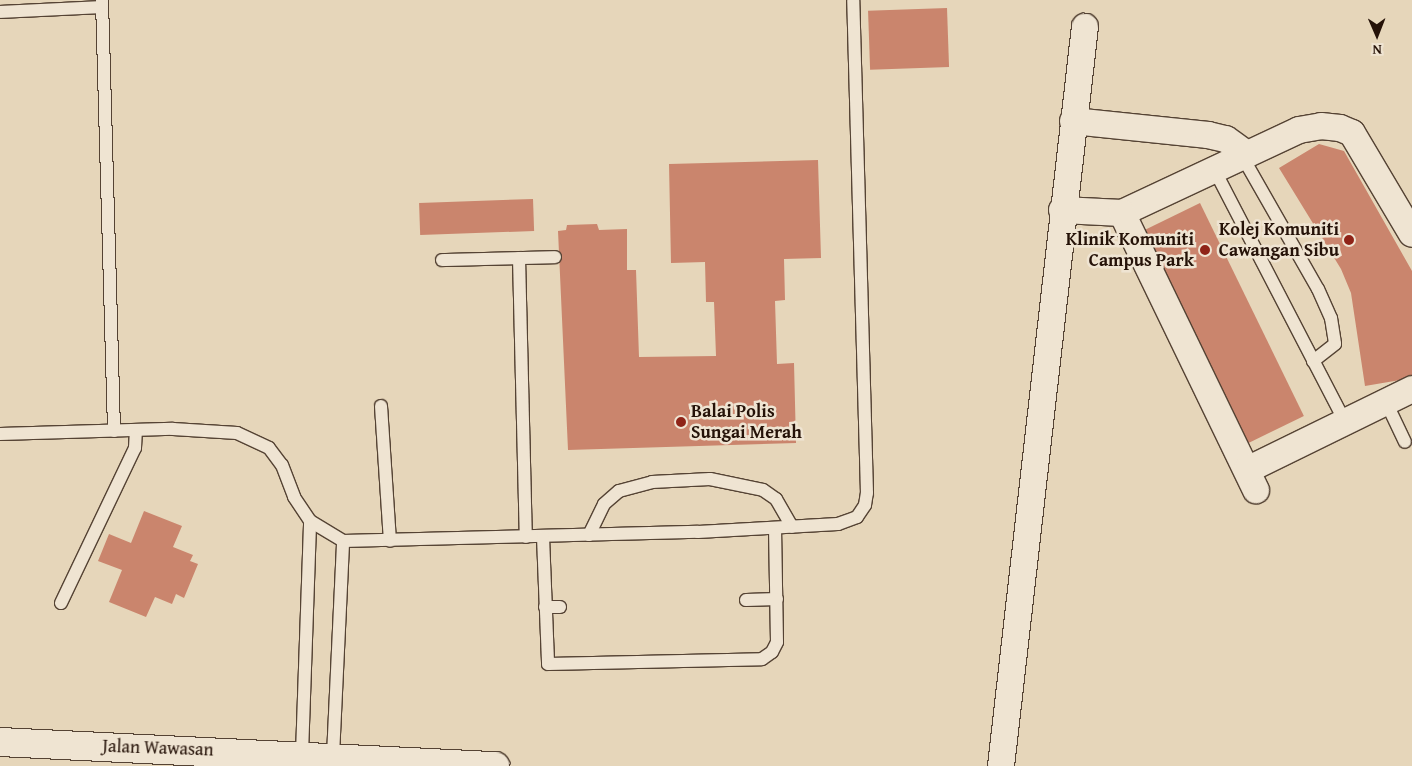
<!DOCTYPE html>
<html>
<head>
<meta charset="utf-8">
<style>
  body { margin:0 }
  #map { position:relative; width:1412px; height:766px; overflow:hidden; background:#e6d6ba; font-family:"Gentium Book Plus",serif }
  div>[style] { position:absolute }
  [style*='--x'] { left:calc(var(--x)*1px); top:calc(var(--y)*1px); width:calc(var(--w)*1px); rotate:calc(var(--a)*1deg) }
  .building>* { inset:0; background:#ca856d; transform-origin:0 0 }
  .roads { filter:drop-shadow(1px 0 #554334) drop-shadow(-1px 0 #554334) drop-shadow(0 1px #554334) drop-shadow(0 -1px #554334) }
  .service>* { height:12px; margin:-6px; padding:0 6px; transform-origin:6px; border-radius:6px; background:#efe4d2 }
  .minor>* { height:26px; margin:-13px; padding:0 13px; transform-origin:13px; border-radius:13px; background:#efe4d2 }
  .tertiary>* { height:28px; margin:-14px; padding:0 14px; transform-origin:14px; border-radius:14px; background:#efe4d2 }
  .dots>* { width:14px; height:14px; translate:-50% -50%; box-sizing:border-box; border:2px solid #efe4d2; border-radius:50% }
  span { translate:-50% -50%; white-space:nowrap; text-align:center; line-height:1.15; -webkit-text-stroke:5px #efe4d2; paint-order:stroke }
  .poi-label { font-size:18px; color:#251208; font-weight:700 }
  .right { translate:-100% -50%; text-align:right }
  .left { translate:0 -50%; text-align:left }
  .street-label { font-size:18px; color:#251208 }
  .north { position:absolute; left:1352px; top:10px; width:50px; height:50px; -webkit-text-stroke:4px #efe4d2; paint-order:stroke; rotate:179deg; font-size:14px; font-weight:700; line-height:20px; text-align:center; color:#251208 }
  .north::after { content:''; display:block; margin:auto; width:18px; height:22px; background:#251208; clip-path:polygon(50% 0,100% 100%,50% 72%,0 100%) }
</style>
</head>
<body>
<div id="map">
  <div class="building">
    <div style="left:947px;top:8px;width:59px;height:79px;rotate:88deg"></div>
    <div style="clip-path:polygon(1319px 144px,1344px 151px,1412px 271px,1412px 378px,1365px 386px,1351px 293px,1341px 269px,1279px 168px)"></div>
    <div style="clip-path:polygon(818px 160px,821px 258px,784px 259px,785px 300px,775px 301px,777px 364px,794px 363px,796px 443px,568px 450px,558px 231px,566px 230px,567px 225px,597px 224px,599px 230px,627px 229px,627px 270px,636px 270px,639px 357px,716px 356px,714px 302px,706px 302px,705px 262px,671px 263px,669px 164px)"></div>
    <div style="left:533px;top:199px;width:32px;height:114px;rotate:88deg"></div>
    <div style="left:1200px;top:203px;width:237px;height:65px;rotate:64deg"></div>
    <div style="clip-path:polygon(144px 511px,182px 526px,173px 547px,193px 555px,190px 561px,198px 564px,184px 598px,176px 594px,172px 604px,155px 597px,146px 617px,109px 602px,122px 570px,98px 561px,109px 534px,131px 543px)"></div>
  </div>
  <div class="roads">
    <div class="service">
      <div style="--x:102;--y:0;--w:431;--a:88.4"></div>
      <div style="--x:0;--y:12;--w:102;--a:-2.8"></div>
      <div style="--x:1242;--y:156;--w:153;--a:60.3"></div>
      <div style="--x:1318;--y:289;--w:32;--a:66"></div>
      <div style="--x:1331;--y:318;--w:26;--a:81"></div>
      <div style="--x:1335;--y:344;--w:28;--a:142"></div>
      <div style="--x:1214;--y:169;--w:285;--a:62.6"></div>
      <div style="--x:519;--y:258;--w:279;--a:88.6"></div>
      <div style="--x:442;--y:260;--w:113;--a:-1.5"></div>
      <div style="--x:1386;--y:402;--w:44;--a:64.6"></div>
      <div style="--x:381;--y:406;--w:135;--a:86.2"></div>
      <div style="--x:0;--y:434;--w:173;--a:-1.7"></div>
      <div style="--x:173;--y:429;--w:64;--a:3.6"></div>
      <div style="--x:237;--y:433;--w:35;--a:25"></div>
      <div style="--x:269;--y:448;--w:21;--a:53"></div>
      <div style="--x:282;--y:465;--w:34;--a:69"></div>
      <div style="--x:294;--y:497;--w:29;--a:56"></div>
      <div style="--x:310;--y:521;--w:39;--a:31"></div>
      <div style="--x:343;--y:541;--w:355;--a:-1.5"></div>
      <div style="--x:698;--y:532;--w:140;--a:-3.3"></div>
      <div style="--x:838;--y:524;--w:20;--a:-20"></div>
      <div style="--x:857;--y:517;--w:14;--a:-56"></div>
      <div style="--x:865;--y:505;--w:12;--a:-81"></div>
      <div style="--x:867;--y:493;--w:493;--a:-91.6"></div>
      <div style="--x:589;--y:535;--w:34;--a:-64"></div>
      <div style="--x:604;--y:504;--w:20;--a:-41"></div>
      <div style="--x:619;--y:491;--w:34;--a:-15"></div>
      <div style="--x:652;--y:482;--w:58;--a:-3"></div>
      <div style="--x:710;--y:479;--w:54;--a:11.7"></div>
      <div style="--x:763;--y:490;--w:16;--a:35"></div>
      <div style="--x:776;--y:499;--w:32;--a:60"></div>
      <div style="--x:543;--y:537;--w:127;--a:87.7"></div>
      <div style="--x:548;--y:664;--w:214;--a:-1.3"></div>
      <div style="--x:762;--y:659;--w:12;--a:-35"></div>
      <div style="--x:772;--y:652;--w:11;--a:-63"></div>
      <div style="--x:777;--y:642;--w:114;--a:-91"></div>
      <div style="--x:746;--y:600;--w:31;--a:-2"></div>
      <div style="--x:61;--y:603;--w:172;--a:-64.5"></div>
      <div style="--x:135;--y:448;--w:18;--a:-87"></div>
      <div style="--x:545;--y:607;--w:15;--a:0"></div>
      <div style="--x:302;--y:754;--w:233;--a:-88"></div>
      <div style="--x:333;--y:756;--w:215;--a:-87.3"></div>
    </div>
    <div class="minor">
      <div style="--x:1073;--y:121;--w:136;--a:5.9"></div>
      <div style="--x:1208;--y:135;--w:18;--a:13"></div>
      <div style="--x:1226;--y:139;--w:26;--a:36"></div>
      <div style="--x:1062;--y:210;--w:60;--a:2.9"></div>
      <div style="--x:1122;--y:213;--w:195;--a:-25.1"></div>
      <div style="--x:1299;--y:130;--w:22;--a:-10"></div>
      <div style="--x:1321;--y:126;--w:19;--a:6"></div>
      <div style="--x:1340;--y:128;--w:13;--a:23"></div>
      <div style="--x:1352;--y:133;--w:117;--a:59.3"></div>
      <div style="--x:1122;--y:213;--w:308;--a:64.2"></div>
      <div style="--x:1247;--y:470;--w:184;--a:-26.1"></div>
      <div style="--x:1001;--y:766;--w:744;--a:-83.52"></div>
    </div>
    <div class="tertiary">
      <div style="--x:0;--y:742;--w:496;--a:2.8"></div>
    </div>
  </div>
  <div class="dots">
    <div style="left:1349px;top:240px;background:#8f2418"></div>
    <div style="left:1205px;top:250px;background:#8f2418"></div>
    <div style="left:681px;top:422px;background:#8f2418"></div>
  </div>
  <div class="poi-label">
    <span class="right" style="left:1339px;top:240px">Kolej Komuniti<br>Cawangan Sibu</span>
    <span class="right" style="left:1194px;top:250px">Klinik Komuniti<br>Campus Park</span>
    <span class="left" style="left:691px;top:422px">Balai Polis<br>Sungai Merah</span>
  </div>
  <div class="street-label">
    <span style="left:158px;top:748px;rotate:2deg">Jalan Wawasan</span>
  </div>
  <div class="north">N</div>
</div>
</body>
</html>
